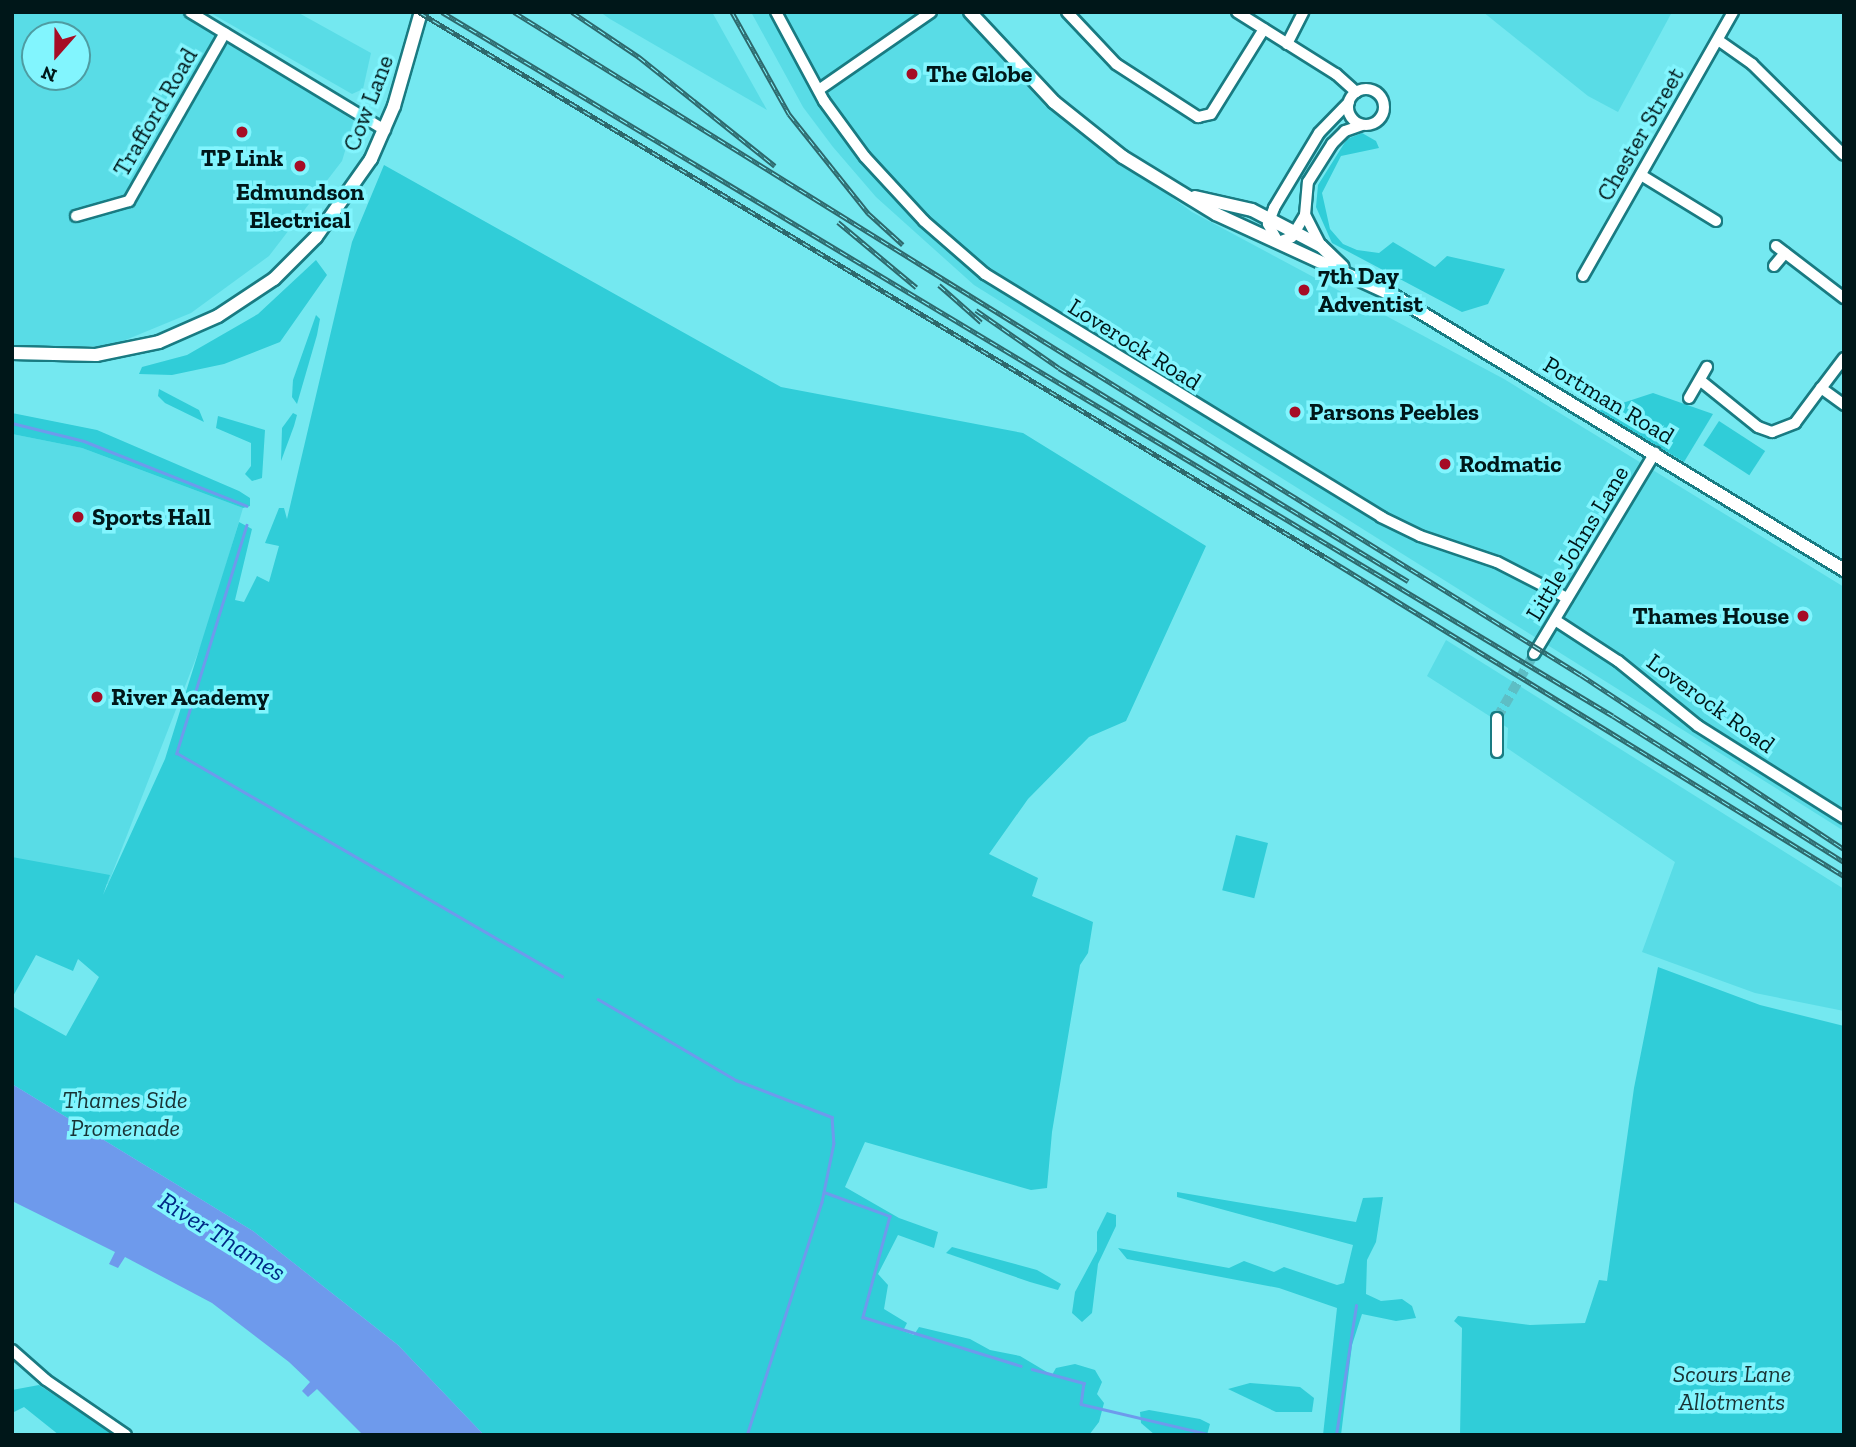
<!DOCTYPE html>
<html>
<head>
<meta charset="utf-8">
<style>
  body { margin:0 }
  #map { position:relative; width:1856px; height:1447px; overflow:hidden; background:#74e8f0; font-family:"Zilla Slab",serif }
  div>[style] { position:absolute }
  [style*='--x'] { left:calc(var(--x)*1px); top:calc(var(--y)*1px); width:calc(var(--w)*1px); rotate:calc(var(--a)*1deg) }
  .built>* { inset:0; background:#59dce6 }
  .green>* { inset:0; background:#30cdd8; transform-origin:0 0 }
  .water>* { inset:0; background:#6e9aec }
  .stream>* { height:2.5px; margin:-1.25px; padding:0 1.25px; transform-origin:1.25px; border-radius:1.25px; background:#6e9aec }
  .minor-tunnel>* { height:10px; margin-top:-5px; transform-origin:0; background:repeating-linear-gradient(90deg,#5dbec5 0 10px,transparent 0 15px) }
  .roads { filter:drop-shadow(2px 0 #197b82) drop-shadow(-2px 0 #197b82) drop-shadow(0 2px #197b82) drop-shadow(0 -2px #197b82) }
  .minor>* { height:10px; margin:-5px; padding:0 5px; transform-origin:5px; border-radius:5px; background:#fff }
  .minor>.ring { margin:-5px; padding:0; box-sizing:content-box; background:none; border:10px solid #fff; border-radius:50% }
  .tertiary>* { height:12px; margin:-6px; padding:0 6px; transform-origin:6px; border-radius:6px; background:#fff }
  .rail>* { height:5px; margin-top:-2.5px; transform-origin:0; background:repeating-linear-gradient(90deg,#82f5fe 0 8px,#2d686c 0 16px); box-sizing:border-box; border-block:2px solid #2d686c }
  .dots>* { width:19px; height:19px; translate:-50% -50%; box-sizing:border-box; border:4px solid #82f5fe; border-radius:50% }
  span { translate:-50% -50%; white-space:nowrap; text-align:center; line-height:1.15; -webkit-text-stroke:7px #82f5fe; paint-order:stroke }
  .poi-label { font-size:24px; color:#001719; font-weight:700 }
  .left { translate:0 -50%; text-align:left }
  .right { translate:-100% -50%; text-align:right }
  .street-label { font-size:24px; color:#001719 }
  .park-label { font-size:24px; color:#183234; font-style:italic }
  .water-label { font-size:26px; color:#002986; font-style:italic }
  .frame { position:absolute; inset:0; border:14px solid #001719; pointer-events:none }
  .north { position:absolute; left:21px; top:21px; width:70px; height:70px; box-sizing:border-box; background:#82f5fe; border:2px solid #4e9ca2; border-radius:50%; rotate:201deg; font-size:19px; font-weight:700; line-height:28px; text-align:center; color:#001719 }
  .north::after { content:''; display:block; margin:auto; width:24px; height:32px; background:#a60c25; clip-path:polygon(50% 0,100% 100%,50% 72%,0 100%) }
</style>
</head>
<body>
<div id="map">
  <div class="built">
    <div style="clip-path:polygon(evenodd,12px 12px,184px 12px,354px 121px,342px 161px,269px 256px,191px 313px,111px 346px,12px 346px,12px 12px,35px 35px,77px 35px,77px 77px,35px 77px,35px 35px)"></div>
    <div style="clip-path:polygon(209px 12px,297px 12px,371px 53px,363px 89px,352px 94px)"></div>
    <div style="clip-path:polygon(600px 12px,712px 12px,767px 110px,610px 19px)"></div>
    <div style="clip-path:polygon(751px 12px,961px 12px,1045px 106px,1192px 212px,1504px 379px,1844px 587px,1844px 831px,974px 285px,876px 197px,833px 147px,803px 107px)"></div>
    <div style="clip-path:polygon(1483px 12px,1672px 12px,1618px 112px,1588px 96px)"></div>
    <div style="clip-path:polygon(12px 434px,82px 448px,243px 508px,205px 635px,108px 884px,12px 865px)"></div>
    <div style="clip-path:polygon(1446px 640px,1844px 889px,1844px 1011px,1755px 993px,1642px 952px,1675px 862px,1507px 748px,1508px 728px,1427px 676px)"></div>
  </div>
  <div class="green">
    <div style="clip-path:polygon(1362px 133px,1376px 141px,1379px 148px,1341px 156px,1322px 193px,1330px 229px,1343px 244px,1357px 250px,1379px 253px,1393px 242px,1435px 267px,1447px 256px,1505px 269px,1488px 304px,1462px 312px,1332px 243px,1316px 207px,1318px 185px,1347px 139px)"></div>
    <div style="clip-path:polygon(384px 165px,781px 387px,1023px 433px,1206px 546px,1126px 721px,1089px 737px,1028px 799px,989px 854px,1038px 878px,1032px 896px,1093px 922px,1088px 953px,1080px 965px,1052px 1132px,1047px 1188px,1031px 1190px,865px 1142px,845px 1187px,899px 1218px,938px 1232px,934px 1248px,898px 1235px,878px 1274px,888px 1285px,884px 1309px,907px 1323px,903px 1331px,914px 1335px,919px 1327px,970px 1339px,990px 1350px,1020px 1356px,1052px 1375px,1056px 1368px,1075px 1364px,1095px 1370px,1102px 1382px,1097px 1394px,1104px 1403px,1099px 1422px,1089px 1435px,484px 1435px,398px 1345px,253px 1231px,12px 1084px,12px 1006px,66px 1036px,99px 977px,78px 959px,73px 971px,36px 955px,12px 998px,12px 857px,110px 875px,103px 895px,165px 759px,239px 522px,252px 529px,235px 600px,244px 602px,257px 576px,269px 582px,279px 546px,265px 543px,279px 508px,284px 508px,287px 519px,352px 242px)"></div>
    <div style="clip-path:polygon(316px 260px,327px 275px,280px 342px,224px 364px,172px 375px,139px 374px,142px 367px,187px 355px,258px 314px)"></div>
    <div style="clip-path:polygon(316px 315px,320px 319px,317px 335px,297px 404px,292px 397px,293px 380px)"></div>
    <div style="clip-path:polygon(159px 389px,199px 410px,204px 422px,165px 403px,158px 396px)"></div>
    <div style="clip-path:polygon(1653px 393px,1713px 414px,1684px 462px,1598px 411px)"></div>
    <div style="clip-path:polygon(12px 413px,97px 430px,239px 491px,250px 498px,250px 506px,243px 508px,82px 448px,12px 434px)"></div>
    <div style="clip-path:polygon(293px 413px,297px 415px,294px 426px,281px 461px,282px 428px)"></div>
    <div style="clip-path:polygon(218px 416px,265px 430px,262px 478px,252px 481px,245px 474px,251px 466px,251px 443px,216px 428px)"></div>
    <div style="left:1719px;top:421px;width:55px;height:29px;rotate:33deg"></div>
    <div style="left:1236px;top:835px;width:33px;height:57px;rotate:14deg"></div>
    <div style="clip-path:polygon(1658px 967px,1760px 1005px,1844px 1026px,1844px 1435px,1460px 1435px,1462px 1328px,1454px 1321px,1458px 1316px,1530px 1325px,1585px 1323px,1599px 1280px,1607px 1281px,1634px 1088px)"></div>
    <div style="clip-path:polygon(1177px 1192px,1356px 1222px,1363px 1198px,1383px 1197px,1376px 1242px,1367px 1260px,1366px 1294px,1381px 1301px,1402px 1299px,1412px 1306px,1416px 1318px,1396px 1321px,1362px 1314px,1352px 1345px,1341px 1435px,1323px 1435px,1337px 1308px,1279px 1288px,1127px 1259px,1118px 1248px,1229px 1268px,1244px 1261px,1274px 1272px,1284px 1267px,1337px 1285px,1344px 1283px,1353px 1245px,1177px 1197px)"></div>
    <div style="clip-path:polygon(1107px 1212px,1116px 1215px,1116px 1226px,1098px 1264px,1092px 1313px,1082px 1322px,1072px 1313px,1075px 1292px,1097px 1251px,1097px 1232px)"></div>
    <div style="clip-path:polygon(952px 1247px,1037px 1270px,1061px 1284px,1058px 1290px,1030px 1282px,946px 1253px)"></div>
    <div style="clip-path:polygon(1250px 1383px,1300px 1387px,1314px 1398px,1312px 1412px,1276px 1412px,1228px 1389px)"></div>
    <div style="clip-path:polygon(39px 1385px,115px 1435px,59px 1435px,24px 1407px,12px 1413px,12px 1390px)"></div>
    <div style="clip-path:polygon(1149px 1410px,1200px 1419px,1210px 1424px,1207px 1435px,1155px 1435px,1141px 1423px,1140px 1412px)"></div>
  </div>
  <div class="water">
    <div style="clip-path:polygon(12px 1084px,253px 1231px,398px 1345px,484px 1435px,363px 1435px,317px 1389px,308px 1397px,302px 1391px,310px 1382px,289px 1362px,212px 1303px,125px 1257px,118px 1268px,109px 1264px,115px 1252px,12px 1201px)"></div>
  </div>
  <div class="stream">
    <div style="--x:12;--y:423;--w:74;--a:14"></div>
    <div style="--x:84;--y:441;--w:175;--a:21.7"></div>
    <div style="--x:247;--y:525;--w:239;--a:107.1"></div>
    <div style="--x:177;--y:753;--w:445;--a:30.1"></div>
    <div style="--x:598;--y:999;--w:160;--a:30.4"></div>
    <div style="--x:736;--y:1080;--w:103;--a:21.1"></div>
    <div style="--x:832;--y:1117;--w:26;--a:86"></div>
    <div style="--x:834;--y:1143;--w:60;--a:101.5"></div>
    <div style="--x:822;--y:1202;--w:245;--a:107.8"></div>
    <div style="--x:824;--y:1192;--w:70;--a:20"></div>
    <div style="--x:890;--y:1216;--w:105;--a:105"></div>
    <div style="--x:863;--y:1317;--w:165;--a:17.2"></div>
    <div style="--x:1032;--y:1369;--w:54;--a:15.1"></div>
    <div style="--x:1084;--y:1383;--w:21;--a:98"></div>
    <div style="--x:1081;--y:1404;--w:135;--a:13.3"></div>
    <div style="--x:1336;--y:1435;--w:131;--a:-81.2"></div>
  </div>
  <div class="minor-tunnel">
    <div style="--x:1497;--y:718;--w:74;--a:-60"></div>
  </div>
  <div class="roads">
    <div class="minor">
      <div style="--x:190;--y:12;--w:228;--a:31.2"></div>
      <div style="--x:776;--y:12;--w:101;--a:61.7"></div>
      <div style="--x:824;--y:101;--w:69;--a:53.8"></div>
      <div style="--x:865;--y:157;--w:87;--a:47.3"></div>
      <div style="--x:924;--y:221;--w:81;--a:41"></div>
      <div style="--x:985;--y:274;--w:465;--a:31.5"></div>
      <div style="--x:1381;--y:517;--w:43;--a:26"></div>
      <div style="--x:1420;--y:536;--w:81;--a:18.7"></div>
      <div style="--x:1497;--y:562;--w:79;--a:27.2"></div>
      <div style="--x:1067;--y:12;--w:71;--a:46.7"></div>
      <div style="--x:1116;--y:64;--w:98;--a:32.9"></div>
      <div style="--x:1198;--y:117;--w:13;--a:-13"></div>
      <div style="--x:1211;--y:114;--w:100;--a:-58.1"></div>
      <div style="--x:1237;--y:12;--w:117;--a:32.1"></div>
      <div style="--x:1336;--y:74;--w:27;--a:42"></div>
      <div style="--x:1718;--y:40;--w:42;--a:35.2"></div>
      <div style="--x:1752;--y:64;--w:129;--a:44.7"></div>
      <div style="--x:1287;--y:44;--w:36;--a:-63"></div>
      <div class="ring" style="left:1348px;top:89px;width:26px;height:26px"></div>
      <div style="--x:820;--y:89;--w:135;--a:-34.7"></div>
      <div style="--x:1641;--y:175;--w:88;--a:31.5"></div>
      <div style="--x:1305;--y:215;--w:26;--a:121"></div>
      <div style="--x:1292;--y:237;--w:15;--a:160"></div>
      <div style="--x:1278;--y:242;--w:21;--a:-119"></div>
      <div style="--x:1268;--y:224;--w:17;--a:-69"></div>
      <div style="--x:1274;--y:208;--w:87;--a:-59"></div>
      <div style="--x:1319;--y:133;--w:43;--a:-45.9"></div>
      <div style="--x:76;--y:216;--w:55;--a:-15.8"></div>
      <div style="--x:129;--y:201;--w:193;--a:-60.3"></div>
      <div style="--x:1321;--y:246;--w:35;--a:-117"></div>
      <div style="--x:1305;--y:215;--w:33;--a:-85"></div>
      <div style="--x:1308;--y:182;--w:45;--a:-57.7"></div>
      <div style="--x:1332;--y:144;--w:18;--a:-45"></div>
      <div style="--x:1345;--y:131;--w:18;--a:-19"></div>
      <div style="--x:1776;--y:246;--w:86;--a:37.4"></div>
      <div style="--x:1774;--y:266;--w:17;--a:-50"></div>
      <div style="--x:1583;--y:276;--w:304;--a:-60.4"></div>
      <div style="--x:1844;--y:358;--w:38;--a:127"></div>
      <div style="--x:1821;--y:388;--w:29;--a:36"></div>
      <div style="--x:1701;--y:381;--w:73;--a:38.9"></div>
      <div style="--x:1758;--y:427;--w:15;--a:20"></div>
      <div style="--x:1772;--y:432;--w:25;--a:-21"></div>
      <div style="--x:1795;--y:423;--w:44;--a:-53.4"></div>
      <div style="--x:1689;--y:398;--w:36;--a:-60"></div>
      <div style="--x:1555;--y:620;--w:75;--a:33.1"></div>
      <div style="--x:1618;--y:661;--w:103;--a:39.1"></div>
      <div style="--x:1698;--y:726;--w:173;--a:32.2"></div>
      <div style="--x:1534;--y:654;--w:235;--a:-59"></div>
      <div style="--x:1497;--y:718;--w:34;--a:90"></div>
      <div style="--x:12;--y:1350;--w:45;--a:41.4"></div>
      <div style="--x:46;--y:1380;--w:97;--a:34.5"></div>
    </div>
    <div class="tertiary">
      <div style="--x:970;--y:12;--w:123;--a:47"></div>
      <div style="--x:1054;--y:102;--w:88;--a:38.6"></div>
      <div style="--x:1123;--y:157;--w:109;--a:31.5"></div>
      <div style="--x:1216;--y:214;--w:196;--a:24.7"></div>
      <div style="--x:1394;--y:296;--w:527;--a:31.34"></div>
      <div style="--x:1195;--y:197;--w:58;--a:12.8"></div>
      <div style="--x:1252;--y:210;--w:78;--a:27.6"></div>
      <div style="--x:1321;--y:246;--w:30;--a:44"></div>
      <div style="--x:12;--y:353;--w:84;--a:1.4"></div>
      <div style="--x:96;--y:355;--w:64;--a:-11.7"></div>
      <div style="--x:159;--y:342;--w:64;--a:-23.8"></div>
      <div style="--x:218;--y:316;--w:67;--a:-33.5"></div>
      <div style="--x:274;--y:279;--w:59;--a:-45"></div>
      <div style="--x:316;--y:237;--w:95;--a:-54.8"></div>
      <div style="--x:371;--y:159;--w:58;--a:-66.5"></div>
      <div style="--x:394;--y:106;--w:98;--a:-74"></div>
    </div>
  </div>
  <div class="rail">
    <div style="--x:419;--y:12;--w:1060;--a:31.02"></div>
    <div style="--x:1327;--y:558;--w:607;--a:31.6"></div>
    <div style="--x:442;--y:12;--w:1366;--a:31.01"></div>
    <div style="--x:1613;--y:716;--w:273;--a:32.3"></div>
    <div style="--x:514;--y:12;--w:1256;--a:31.86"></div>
    <div style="--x:1581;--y:675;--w:315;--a:33.5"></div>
    <div style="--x:572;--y:12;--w:81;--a:33.9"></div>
    <div style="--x:639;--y:57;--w:174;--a:38.7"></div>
    <div style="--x:732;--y:12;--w:117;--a:60.8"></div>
    <div style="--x:789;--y:114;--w:127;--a:51.4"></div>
    <div style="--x:868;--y:213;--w:47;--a:42.4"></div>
    <div style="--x:838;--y:222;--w:102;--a:39.8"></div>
    <div style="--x:939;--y:285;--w:56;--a:41.4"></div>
    <div style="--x:976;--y:310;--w:101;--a:34.9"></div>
    <div style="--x:1059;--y:368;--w:409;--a:31.4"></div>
  </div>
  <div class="dots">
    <div style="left:912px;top:74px;background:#a60c25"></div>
    <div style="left:242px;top:132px;background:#a60c25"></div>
    <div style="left:300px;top:166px;background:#a60c25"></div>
    <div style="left:1304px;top:290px;background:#a60c25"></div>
    <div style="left:1295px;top:412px;background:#a60c25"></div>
    <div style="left:1445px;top:464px;background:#a60c25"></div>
    <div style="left:78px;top:517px;background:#a60c25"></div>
    <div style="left:1803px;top:616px;background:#a60c25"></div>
    <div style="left:97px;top:697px;background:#a60c25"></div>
  </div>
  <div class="poi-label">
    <span class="left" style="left:926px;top:74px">The Globe</span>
    <span style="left:242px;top:158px">TP Link</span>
    <span style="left:300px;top:206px">Edmundson<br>Electrical</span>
    <span class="left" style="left:1318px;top:290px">7th Day<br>Adventist</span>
    <span class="left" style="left:1309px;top:412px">Parsons Peebles</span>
    <span class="left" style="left:1459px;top:464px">Rodmatic</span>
    <span class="left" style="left:92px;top:517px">Sports Hall</span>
    <span class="right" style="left:1789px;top:616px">Thames House</span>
    <span class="left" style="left:111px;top:697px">River Academy</span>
  </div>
  <div class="street-label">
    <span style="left:368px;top:103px;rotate:-69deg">Cow Lane</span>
    <span style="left:155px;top:112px;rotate:-60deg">Trafford Road</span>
    <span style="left:1640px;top:134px;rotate:-60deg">Chester Street</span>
    <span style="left:1135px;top:344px;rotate:32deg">Loverock Road</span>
    <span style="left:1609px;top:400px;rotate:31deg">Portman Road</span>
    <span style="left:1577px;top:543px;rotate:-59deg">Little Johns Lane</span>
    <span style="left:1711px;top:703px;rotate:36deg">Loverock Road</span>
  </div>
  <div class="park-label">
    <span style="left:125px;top:1114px">Thames Side<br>Promenade</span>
    <span style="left:1732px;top:1388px">Scours Lane<br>Allotments</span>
  </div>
  <div class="water-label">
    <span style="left:222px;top:1237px;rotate:32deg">River Thames</span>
  </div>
  <div class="frame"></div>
  <div class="north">N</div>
</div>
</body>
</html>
